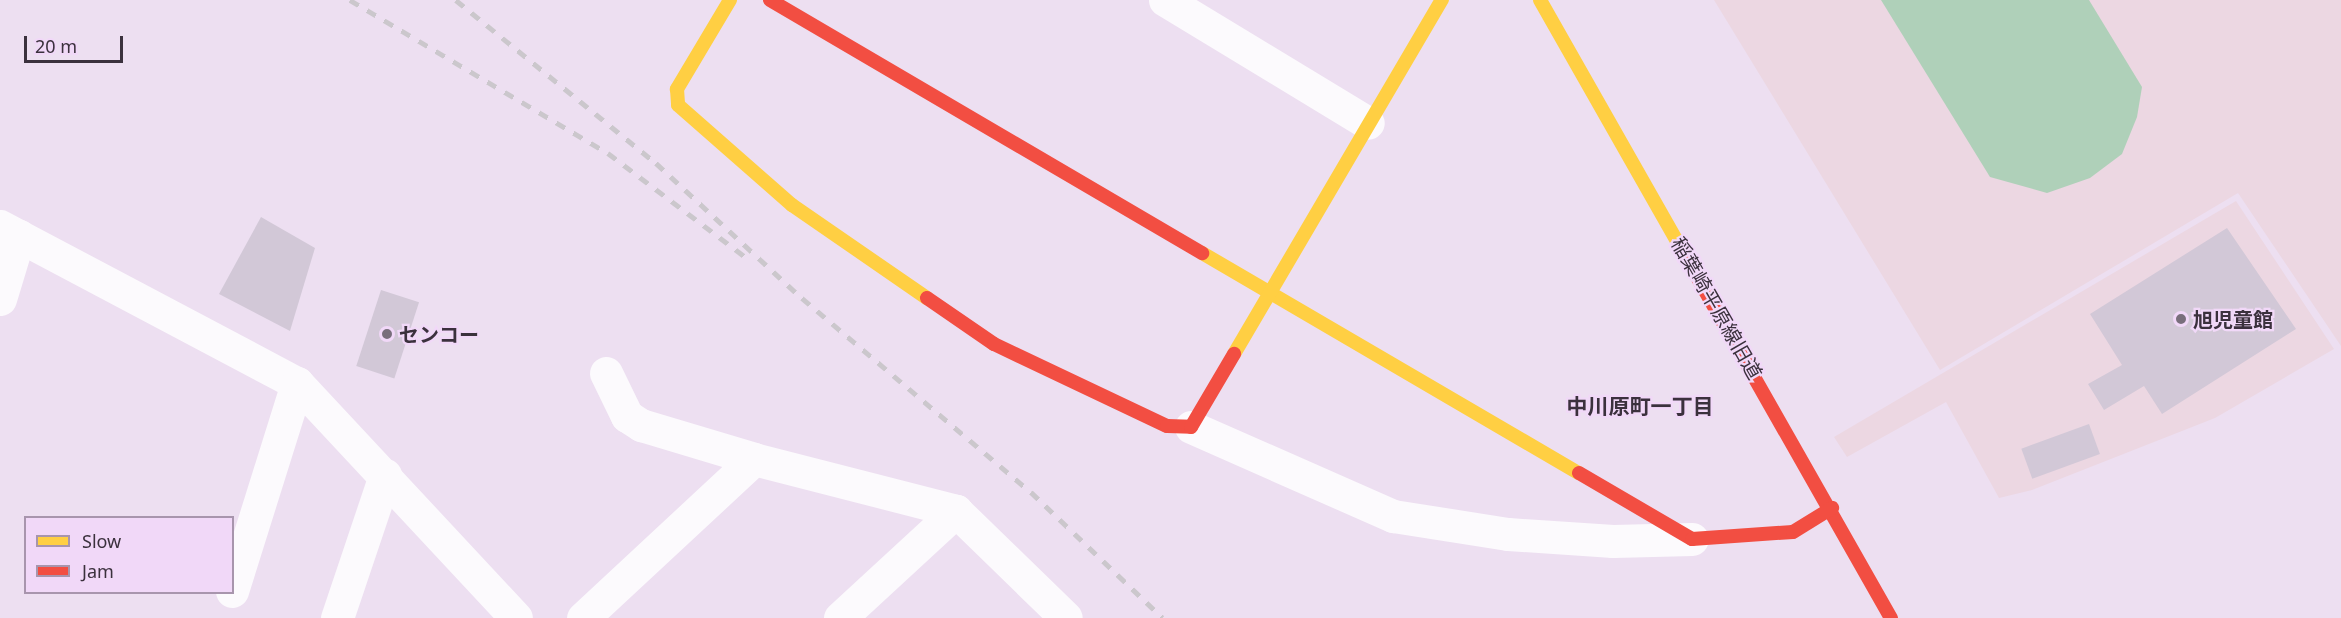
<!DOCTYPE html>
<html>
<head>
<meta charset="utf-8">
<style>
  body { margin:0 }
  #map { position:relative; width:2341px; height:618px; overflow:hidden; background:#eddff1; font-family:"Noto Sans","Noto Sans JP",sans-serif }
  div>[style] { position:absolute }
  [style*='--x'] { left:calc(var(--x)*1px); top:calc(var(--y)*1px); width:calc(var(--w)*1px); rotate:calc(var(--a)*1deg) }
  .education>* { inset:0; background:#ecd7e2 }
  .green>* { inset:0; background:#afd0b9 }
  .building>* { inset:0; background:#d2c8d7; transform-origin:0 0 }
  .street>* { height:33px; margin:-16.5px; padding:0 16.5px; transform-origin:16.5px; border-radius:16.5px; background:#fcfafd }
  .slow>* { height:14px; margin:-7px; padding:0 7px; transform-origin:7px; border-radius:7px; background:#ffcf43 }
  .jam>* { height:14px; margin:-7px; padding:0 7px; transform-origin:7px; border-radius:7px; background:#f24e42 }
  .rail>* { height:4.5px; margin-top:-2.25px; transform-origin:0; background:repeating-linear-gradient(90deg,#cbc7cc 0 10px,transparent 0 20px) }
  .dots>* { width:16px; height:16px; translate:-50% -50%; box-sizing:border-box; border:3px solid #f1d8f8; border-radius:50% }
  span { translate:-50% -50%; white-space:nowrap; text-align:center; line-height:1.15; -webkit-text-stroke:4.5px #f1d8f8; paint-order:stroke }
  .street-label { font-size:20px; color:#3b313d }
  .poi-label { font-size:20px; color:#3b313d; font-weight:700 }
  .left { translate:0 -50%; text-align:left }
  .neighbourhood-label { font-size:21px; color:#3b313d; font-weight:700 }
  .legend { position:absolute; left:24px; top:516px; width:210px; height:78px; box-sizing:border-box; background:#f1d8f8; border:2px solid #a895ad; margin:0; padding:8px 10px; list-style:none; font-size:18px; color:#3b313d }
  .legend li { display:flex; align-items:center; gap:12px; height:30px }
  .legend b { width:30px; border:2px solid #a895ad }
  .scale { position:absolute; left:24px; top:36px; width:99px; height:27px; box-sizing:border-box; border:3px solid #3b313d; border-top:0; padding-left:8px; font-size:18px; line-height:21px; white-space:nowrap; color:#3b313d; -webkit-text-stroke:4px #f1d8f8; paint-order:stroke }
</style>
</head>
<body>
<div id="map">
  <div class="education">
    <div style="clip-path:polygon(1714px 0,2341px 0,2341px 346px,2238px 193px,1940px 370px)"></div>
    <div style="clip-path:polygon(2236px 201px,2334px 349px,2215px 418px,2032px 490px,1999px 498px,1946px 402px,1847px 457px,1834px 437px)"></div>
  </div>
  <div class="green">
    <div style="clip-path:polygon(1881px 0,2089px 0,2142px 87px,2137px 117px,2122px 154px,2090px 178px,2047px 193px,1990px 177px)"></div>
  </div>
  <div class="building">
    <div style="clip-path:polygon(261px 217px,315px 248px,290px 331px,219px 294px)"></div>
    <div style="clip-path:polygon(2227px 228px,2296px 329px,2162px 414px,2144px 386px,2104px 410px,2088px 384px,2122px 365px,2090px 314px)"></div>
    <div style="left:381px;top:290px;width:40px;height:80px;rotate:18deg"></div>
    <div style="left:2089px;top:424px;width:32px;height:72px;rotate:70deg"></div>
  </div>
  <div class="street">
    <div style="--x:1165;--y:0;--w:237;--a:31.2"></div>
    <div style="--x:0;--y:226;--w:336;--a:27.9"></div>
    <div style="--x:297;--y:383;--w:321;--a:47"></div>
    <div style="--x:0;--y:299;--w:66;--a:-73.2"></div>
    <div style="--x:606;--y:373;--w:48;--a:64"></div>
    <div style="--x:627;--y:416;--w:17;--a:33"></div>
    <div style="--x:641;--y:425;--w:118;--a:16.7"></div>
    <div style="--x:1191;--y:427;--w:221;--a:23.8"></div>
    <div style="--x:1393;--y:516;--w:116;--a:8.9"></div>
    <div style="--x:1508;--y:534;--w:105;--a:3.8"></div>
    <div style="--x:1613;--y:541;--w:79;--a:-1.5"></div>
    <div style="--x:232;--y:591;--w:218;--a:-72.6"></div>
    <div style="--x:337;--y:618;--w:151;--a:-71.4"></div>
    <div style="--x:583;--y:618;--w:233;--a:-42.9"></div>
    <div style="--x:754;--y:459;--w:209;--a:14.4"></div>
    <div style="--x:956;--y:511;--w:153;--a:44.2"></div>
    <div style="--x:840;--y:618;--w:158;--a:-42.7"></div>
  </div>
  <div class="slow">
    <div style="--x:730;--y:0;--w:104;--a:120.8"></div>
    <div style="--x:677;--y:89;--w:16;--a:86"></div>
    <div style="--x:678;--y:105;--w:152;--a:41.3"></div>
    <div style="--x:792;--y:205;--w:164;--a:34.6"></div>
    <div style="--x:1540;--y:0;--w:298;--a:60.4"></div>
    <div style="--x:1202;--y:253;--w:436;--a:30.3"></div>
    <div style="--x:1234;--y:354;--w:411;--a:-59.6"></div>
  </div>
  <div class="jam">
    <div style="--x:770;--y:0;--w:501;--a:30.36"></div>
    <div style="--x:1687;--y:259;--w:413;--a:60.4"></div>
    <div style="--x:927;--y:298;--w:81;--a:34.5"></div>
    <div style="--x:994;--y:344;--w:191;--a:25.4"></div>
    <div style="--x:1167;--y:426;--w:24;--a:2"></div>
    <div style="--x:1191;--y:427;--w:85;--a:-59.5"></div>
    <div style="--x:1579;--y:473;--w:131;--a:30.3"></div>
    <div style="--x:1692;--y:539;--w:101;--a:-4"></div>
    <div style="--x:1793;--y:532;--w:46;--a:-31.6"></div>
  </div>
  <div class="rail">
    <div style="--x:350;--y:0;--w:300;--a:30.7"></div>
    <div style="--x:608;--y:153;--w:179;--a:37.1"></div>
    <div style="--x:456;--y:0;--w:258;--a:39.2"></div>
    <div style="--x:656;--y:163;--w:199;--a:42.8"></div>
    <div style="--x:802;--y:298;--w:300;--a:40.3"></div>
    <div style="--x:1031;--y:492;--w:182;--a:43.7"></div>
  </div>
  <div class="dots">
    <div style="left:2181px;top:319px;background:#796e7c"></div>
    <div style="left:387px;top:334px;background:#796e7c"></div>
  </div>
  <div class="street-label">
    <span style="left:1717px;top:308px;rotate:60deg">稲葉崎平原線旧道</span>
  </div>
  <div class="poi-label">
    <span class="left" style="left:2193px;top:319px">旭児童館</span>
    <span class="left" style="left:399px;top:334px">センコー</span>
  </div>
  <div class="neighbourhood-label">
    <span style="left:1640px;top:406px">中川原町一丁目</span>
  </div>
  <ul class="legend">
  <li><b style="height:8px;background:#ffcf43"></b>Slow</li>
  <li><b style="height:8px;background:#f24e42"></b>Jam</li>
  </ul>
  <div class="scale">20 m</div>
</div>
</body>
</html>
